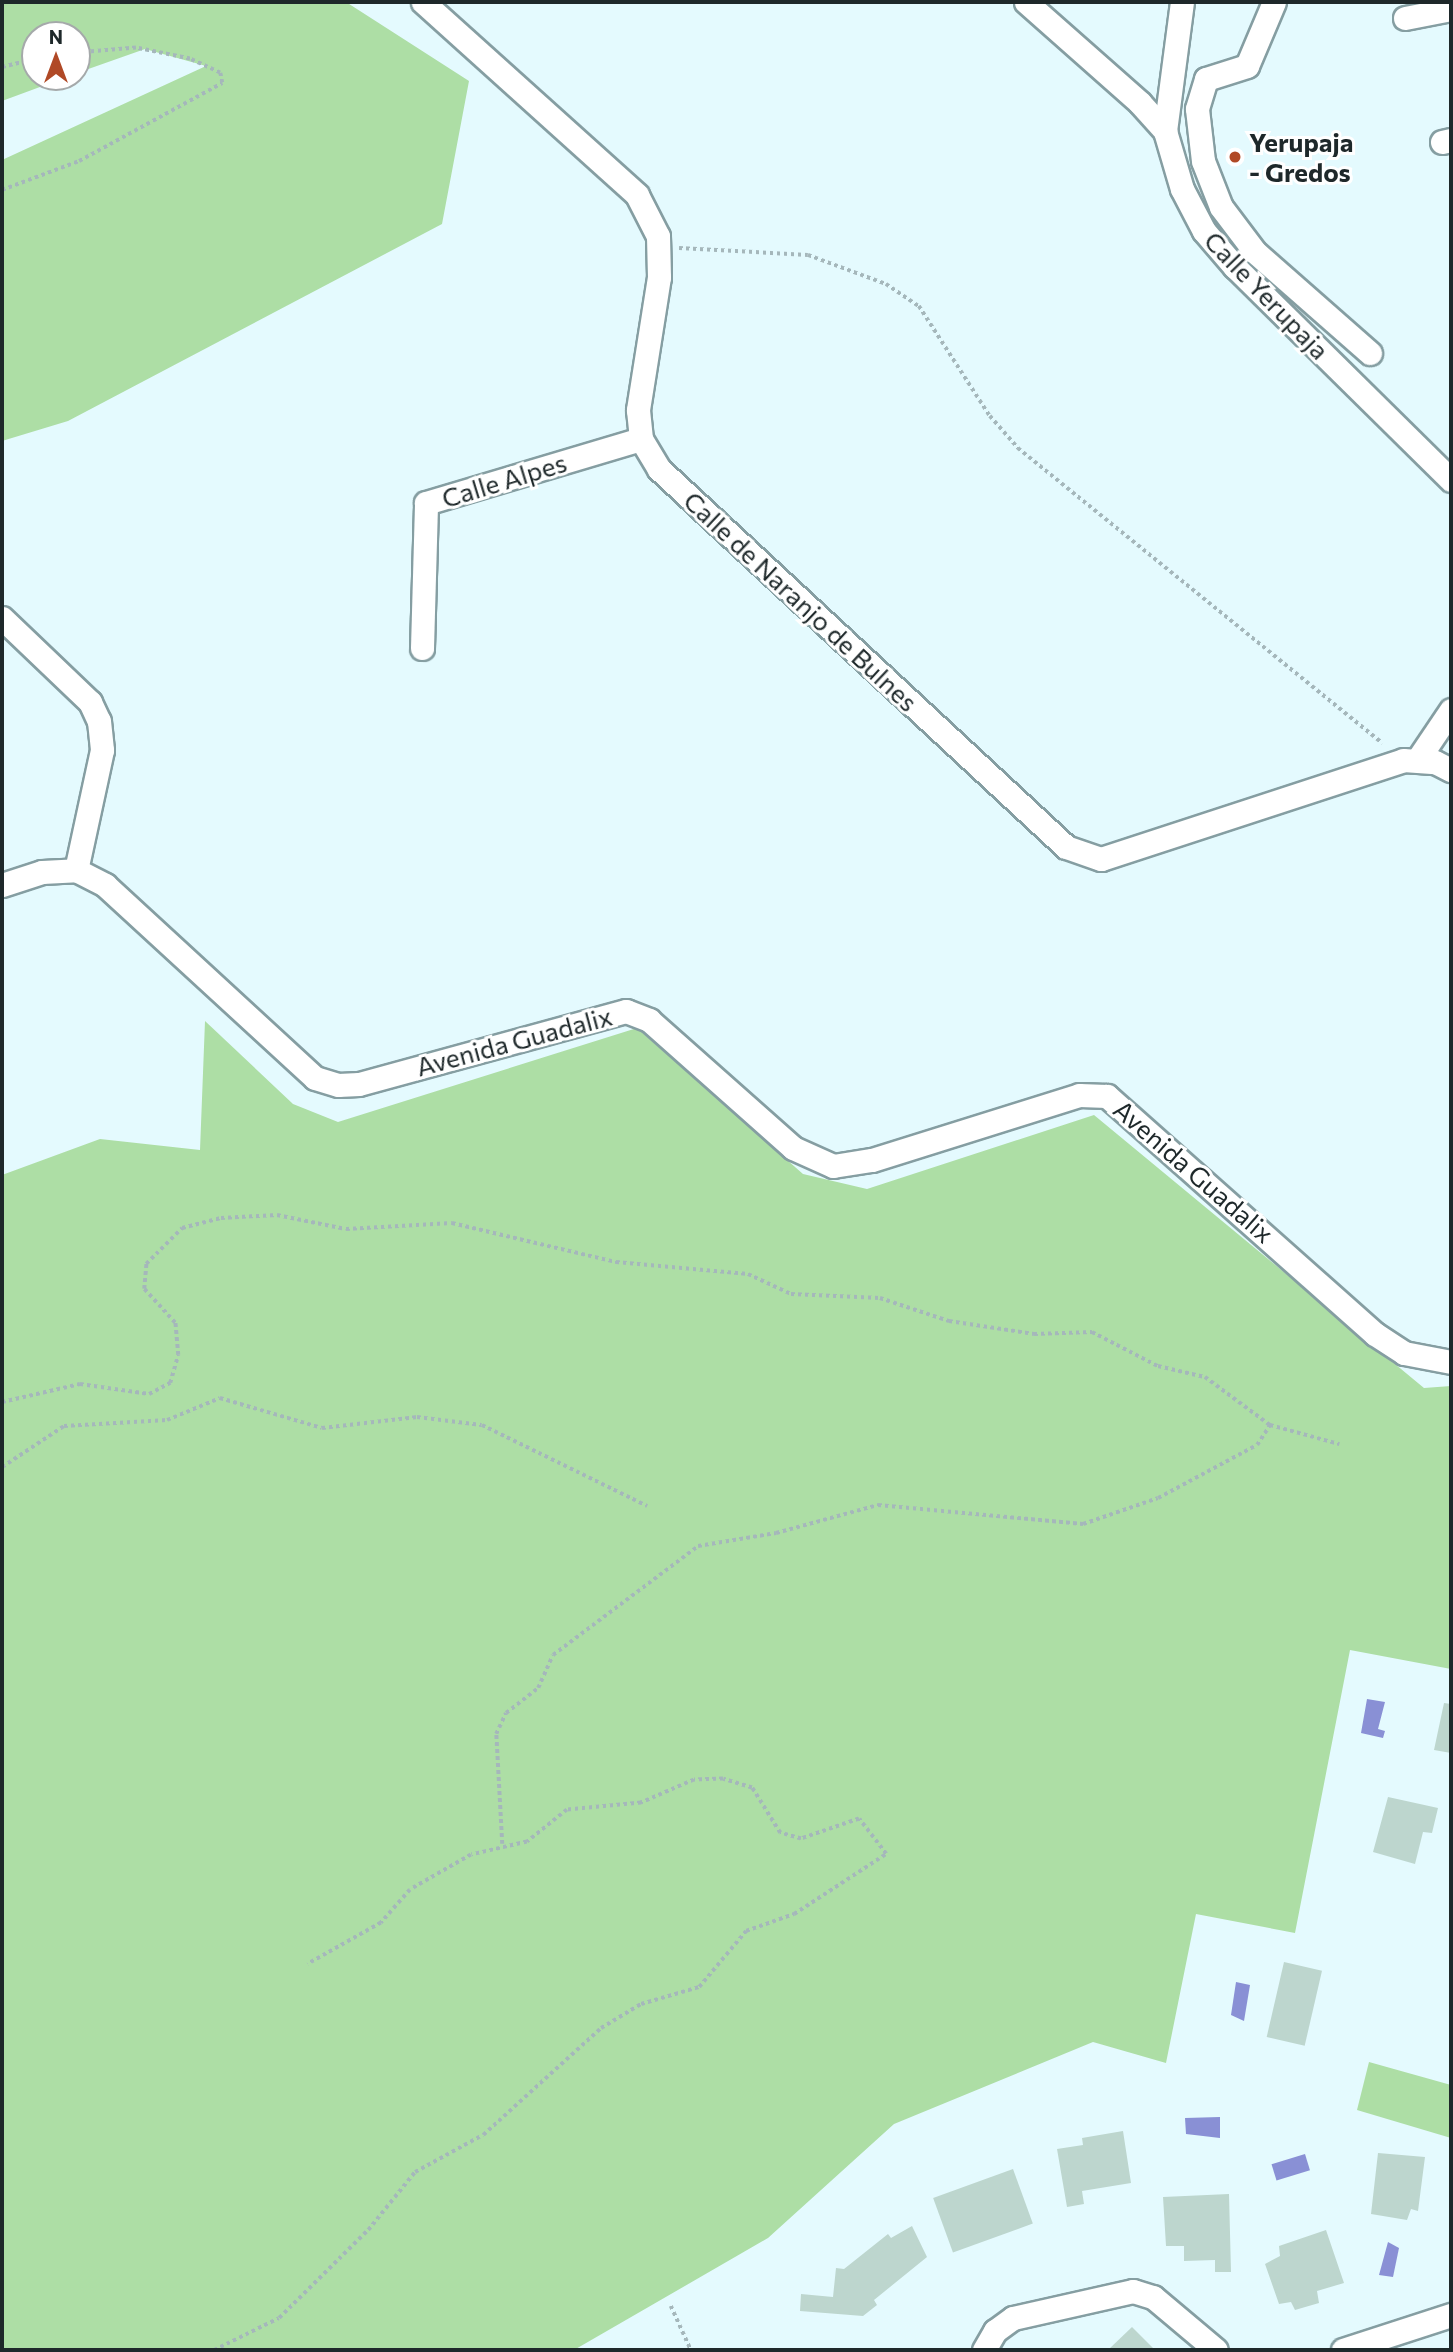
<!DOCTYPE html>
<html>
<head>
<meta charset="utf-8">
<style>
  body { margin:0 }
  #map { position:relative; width:1453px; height:2352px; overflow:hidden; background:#e4fafe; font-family:Commissioner,sans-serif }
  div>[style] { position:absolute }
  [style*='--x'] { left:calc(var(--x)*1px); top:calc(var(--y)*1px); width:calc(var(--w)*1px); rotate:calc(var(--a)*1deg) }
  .green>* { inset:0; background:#addea5 }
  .water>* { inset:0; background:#8990d5; transform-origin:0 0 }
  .building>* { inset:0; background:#bdd6ce; transform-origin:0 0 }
  .path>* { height:3.5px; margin-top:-1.75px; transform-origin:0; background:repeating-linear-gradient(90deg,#a5b7bb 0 3.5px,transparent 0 7px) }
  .roads { filter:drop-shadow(2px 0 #859ea2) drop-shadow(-2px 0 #859ea2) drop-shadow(0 2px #859ea2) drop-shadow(0 -2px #859ea2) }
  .minor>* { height:23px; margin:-11.5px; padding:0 11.5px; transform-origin:11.5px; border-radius:11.5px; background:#fff }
  .dots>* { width:19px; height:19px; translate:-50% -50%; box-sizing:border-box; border:4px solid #fff; border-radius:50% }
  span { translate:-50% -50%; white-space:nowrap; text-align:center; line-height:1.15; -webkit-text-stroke:6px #fff; paint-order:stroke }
  .poi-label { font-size:26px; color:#1e282a; font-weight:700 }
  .left { translate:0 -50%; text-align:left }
  .street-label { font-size:26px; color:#1e282a }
  .frame { position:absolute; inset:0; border:4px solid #1e282a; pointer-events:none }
  .north { position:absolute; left:21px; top:21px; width:70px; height:70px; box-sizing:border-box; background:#fff; border:2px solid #a5a9aa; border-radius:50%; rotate:0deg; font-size:19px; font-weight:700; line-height:28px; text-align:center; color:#1e282a }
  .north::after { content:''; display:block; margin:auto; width:24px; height:32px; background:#b04926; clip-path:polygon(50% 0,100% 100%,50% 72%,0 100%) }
</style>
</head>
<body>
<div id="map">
  <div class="green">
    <div style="clip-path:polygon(2px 2px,346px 2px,469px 81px,442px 224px,68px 421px,2px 441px,2px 160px,206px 66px,145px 49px,77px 73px,77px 35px,35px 35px,35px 77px,67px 77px,2px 101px)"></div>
    <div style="clip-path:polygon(205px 1021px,293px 1104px,338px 1122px,637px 1028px,803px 1174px,867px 1189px,1094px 1115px,1424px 1388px,1451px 1386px,1451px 1669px,1350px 1650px,1295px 1933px,1196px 1914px,1166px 2063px,1093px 2042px,894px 2124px,768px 2238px,574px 2350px,2px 2350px,2px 1175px,100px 1139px,200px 1150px)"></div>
    <div style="clip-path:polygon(1369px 2062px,1451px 2085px,1451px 2138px,1357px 2110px)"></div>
  </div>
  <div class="water">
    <div style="clip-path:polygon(1367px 1699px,1385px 1702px,1378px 1729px,1385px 1731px,1383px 1738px,1361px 1733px)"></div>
    <div style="clip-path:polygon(1236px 1982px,1250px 1985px,1244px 2021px,1231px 2015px)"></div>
    <div style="clip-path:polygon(1220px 2117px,1220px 2138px,1186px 2134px,1185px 2118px)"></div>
    <div style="left:1305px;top:2154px;width:17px;height:35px;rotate:73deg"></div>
    <div style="clip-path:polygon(1388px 2242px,1399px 2248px,1393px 2277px,1379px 2275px)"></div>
  </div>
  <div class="building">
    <div style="clip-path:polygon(1444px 1703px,1451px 1704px,1451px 1753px,1434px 1750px)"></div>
    <div style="clip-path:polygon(1388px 1797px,1438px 1808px,1432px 1833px,1423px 1832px,1415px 1864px,1373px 1852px)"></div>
    <div style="left:1284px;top:1962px;width:39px;height:77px;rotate:13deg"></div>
    <div style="clip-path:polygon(1123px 2131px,1131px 2183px,1082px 2191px,1084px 2204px,1067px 2207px,1057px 2149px,1083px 2145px,1082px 2138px)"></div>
    <div style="clip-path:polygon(1378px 2153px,1425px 2157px,1418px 2211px,1411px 2209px,1407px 2220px,1371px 2214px)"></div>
    <div style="left:1013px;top:2169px;width:58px;height:85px;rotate:70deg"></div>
    <div style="clip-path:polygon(1229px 2194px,1231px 2272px,1215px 2272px,1215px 2260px,1184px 2261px,1184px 2246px,1166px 2246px,1163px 2197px)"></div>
    <div style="clip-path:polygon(912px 2226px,927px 2257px,874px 2300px,877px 2305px,863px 2316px,800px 2311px,801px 2294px,833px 2297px,836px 2268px,844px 2269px,888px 2234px,891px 2238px)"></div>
    <div style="clip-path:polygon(1326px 2230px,1344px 2283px,1317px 2291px,1319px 2303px,1295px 2310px,1291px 2302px,1279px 2304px,1265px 2264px,1280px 2256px,1279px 2246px)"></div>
    <div style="clip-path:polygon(1132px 2327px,1155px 2350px,1108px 2350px)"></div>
  </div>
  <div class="path">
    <div style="--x:2;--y:67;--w:34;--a:-14"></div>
    <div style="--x:2;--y:190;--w:82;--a:-20.6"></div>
    <div style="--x:79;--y:161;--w:163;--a:-28.6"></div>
    <div style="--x:222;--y:83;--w:10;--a:-101"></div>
    <div style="--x:220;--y:73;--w:33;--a:-155"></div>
    <div style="--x:190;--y:59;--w:55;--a:-168.5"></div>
    <div style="--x:136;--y:48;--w:59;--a:175.2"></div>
    <div style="--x:679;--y:248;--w:129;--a:3.1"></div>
    <div style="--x:808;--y:255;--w:83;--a:20.4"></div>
    <div style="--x:886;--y:284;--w:40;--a:34"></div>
    <div style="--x:919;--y:306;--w:131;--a:57.2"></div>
    <div style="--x:990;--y:416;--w:43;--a:48.8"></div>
    <div style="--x:1018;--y:448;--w:469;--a:39"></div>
    <div style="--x:2;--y:1402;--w:80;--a:-13"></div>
    <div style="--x:80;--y:1384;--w:70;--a:8.2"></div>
    <div style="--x:149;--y:1394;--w:24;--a:-28"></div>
    <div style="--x:170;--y:1383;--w:29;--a:-74"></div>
    <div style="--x:178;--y:1355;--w:32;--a:-95"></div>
    <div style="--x:175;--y:1323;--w:46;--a:-132.4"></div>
    <div style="--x:144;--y:1289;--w:25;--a:-85"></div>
    <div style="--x:146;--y:1264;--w:51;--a:-45"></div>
    <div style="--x:182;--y:1228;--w:40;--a:-14.4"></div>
    <div style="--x:221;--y:1218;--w:56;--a:-3.1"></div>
    <div style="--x:277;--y:1215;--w:70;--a:11.5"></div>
    <div style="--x:346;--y:1229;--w:106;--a:-3.2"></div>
    <div style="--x:452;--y:1223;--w:169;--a:13.4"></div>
    <div style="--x:616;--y:1262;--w:133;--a:5.2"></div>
    <div style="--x:748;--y:1274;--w:47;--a:24.9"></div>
    <div style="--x:791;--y:1294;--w:89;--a:2.6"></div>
    <div style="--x:880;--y:1298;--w:73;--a:18.4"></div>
    <div style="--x:949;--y:1321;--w:86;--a:8.7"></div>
    <div style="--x:1034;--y:1334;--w:58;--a:-2"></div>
    <div style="--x:1092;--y:1332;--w:74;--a:27.3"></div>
    <div style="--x:1158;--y:1366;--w:48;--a:13.2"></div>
    <div style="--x:1205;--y:1377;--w:81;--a:36.4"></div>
    <div style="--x:1270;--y:1425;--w:72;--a:15.4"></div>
    <div style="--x:2;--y:1467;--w:74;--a:-33.5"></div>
    <div style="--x:64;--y:1426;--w:103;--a:-3.3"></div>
    <div style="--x:167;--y:1420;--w:57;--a:-22.5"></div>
    <div style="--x:220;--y:1398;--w:106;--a:16.4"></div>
    <div style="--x:322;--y:1428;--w:96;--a:-6.6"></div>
    <div style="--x:417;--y:1417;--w:65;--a:7"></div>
    <div style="--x:482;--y:1425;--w:184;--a:26.1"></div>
    <div style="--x:502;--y:1844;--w:110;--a:-93.1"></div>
    <div style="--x:496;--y:1734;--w:23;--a:-65"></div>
    <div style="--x:506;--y:1713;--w:41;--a:-38"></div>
    <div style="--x:538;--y:1688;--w:36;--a:-66"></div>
    <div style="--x:553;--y:1655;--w:181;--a:-36.9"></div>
    <div style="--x:698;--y:1546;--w:79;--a:-9.5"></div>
    <div style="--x:776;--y:1533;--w:106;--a:-15.4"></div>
    <div style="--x:878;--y:1505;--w:206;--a:5.3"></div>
    <div style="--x:1083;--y:1524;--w:79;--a:-19.1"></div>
    <div style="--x:1158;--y:1498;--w:112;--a:-28.2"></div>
    <div style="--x:1257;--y:1445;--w:24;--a:-57"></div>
    <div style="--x:671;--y:2306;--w:48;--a:65.6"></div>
    <div style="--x:214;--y:2350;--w:72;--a:-26.2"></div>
    <div style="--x:279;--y:2318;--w:125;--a:-44.7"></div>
    <div style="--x:368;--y:2230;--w:75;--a:-51"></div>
    <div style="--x:415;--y:2172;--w:77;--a:-28.6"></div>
    <div style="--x:483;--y:2135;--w:159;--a:-42.2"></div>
    <div style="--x:601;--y:2028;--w:47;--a:-31"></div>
    <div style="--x:641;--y:2004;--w:60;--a:-16.3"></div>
    <div style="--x:699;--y:1987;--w:73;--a:-50"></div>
    <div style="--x:746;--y:1931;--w:51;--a:-19.5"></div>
    <div style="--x:794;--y:1914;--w:110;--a:-33.1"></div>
    <div style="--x:886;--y:1854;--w:44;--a:-127.6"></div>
    <div style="--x:859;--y:1819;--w:61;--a:161"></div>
    <div style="--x:801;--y:1839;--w:22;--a:-164"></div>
    <div style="--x:780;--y:1833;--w:53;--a:-121.9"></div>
    <div style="--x:752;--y:1788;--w:30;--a:-163"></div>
    <div style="--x:723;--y:1779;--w:29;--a:178"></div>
    <div style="--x:694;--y:1780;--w:58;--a:156.5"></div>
    <div style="--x:641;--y:1803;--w:74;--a:174.6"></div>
    <div style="--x:567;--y:1810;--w:51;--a:141.3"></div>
    <div style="--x:527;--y:1842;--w:57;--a:166.9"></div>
    <div style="--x:471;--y:1855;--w:70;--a:150.2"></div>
    <div style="--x:410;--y:1890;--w:44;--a:131.3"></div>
    <div style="--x:381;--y:1923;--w:84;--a:150.7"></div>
  </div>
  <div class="roads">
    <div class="minor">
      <div style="--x:423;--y:2;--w:288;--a:42"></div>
      <div style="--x:637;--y:195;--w:46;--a:62.9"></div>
      <div style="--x:658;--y:236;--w:41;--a:88.6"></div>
      <div style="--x:659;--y:277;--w:135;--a:99"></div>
      <div style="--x:638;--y:410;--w:29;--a:84"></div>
      <div style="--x:641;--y:439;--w:35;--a:59"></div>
      <div style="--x:659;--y:469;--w:555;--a:42.88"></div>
      <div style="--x:1066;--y:847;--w:37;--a:19"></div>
      <div style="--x:1101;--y:859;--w:318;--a:-18.1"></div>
      <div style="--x:1403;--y:760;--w:32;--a:4"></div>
      <div style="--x:1435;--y:762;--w:18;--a:27"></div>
      <div style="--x:1026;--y:2;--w:152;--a:41.5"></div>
      <div style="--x:1140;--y:103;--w:38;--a:48"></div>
      <div style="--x:1165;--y:131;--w:60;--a:73.7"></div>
      <div style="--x:1182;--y:189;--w:47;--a:62.4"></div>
      <div style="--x:1204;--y:231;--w:48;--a:49.3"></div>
      <div style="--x:1235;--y:267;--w:303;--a:44.6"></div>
      <div style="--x:1274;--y:2;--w:69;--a:112.9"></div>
      <div style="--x:1247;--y:66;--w:43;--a:162.4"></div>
      <div style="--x:1206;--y:79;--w:31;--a:107"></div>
      <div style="--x:1197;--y:109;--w:52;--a:83.4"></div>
      <div style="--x:1203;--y:161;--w:49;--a:68.6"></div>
      <div style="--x:1221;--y:207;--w:56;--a:52.9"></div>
      <div style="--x:1255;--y:252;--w:153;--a:41.3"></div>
      <div style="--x:1405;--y:18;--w:47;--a:-11.1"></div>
      <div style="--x:1165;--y:131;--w:130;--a:-82.5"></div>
      <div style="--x:1442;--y:142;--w:9;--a:-13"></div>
      <div style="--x:2;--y:618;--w:122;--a:43.7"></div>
      <div style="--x:90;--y:702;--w:21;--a:65"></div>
      <div style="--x:99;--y:721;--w:29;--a:84"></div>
      <div style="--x:102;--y:750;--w:123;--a:102.2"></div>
      <div style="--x:422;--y:648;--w:145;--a:-88.4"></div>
      <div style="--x:426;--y:503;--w:224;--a:-16.6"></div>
      <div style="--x:1418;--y:759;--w:59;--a:-56"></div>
      <div style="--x:2;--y:885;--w:42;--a:-18"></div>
      <div style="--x:42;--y:872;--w:34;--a:-3"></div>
      <div style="--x:76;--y:870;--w:33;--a:27"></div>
      <div style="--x:105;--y:885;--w:285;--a:42.6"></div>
      <div style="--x:315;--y:1078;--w:24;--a:17"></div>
      <div style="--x:338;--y:1085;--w:21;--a:-3"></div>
      <div style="--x:359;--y:1084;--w:277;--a:-15.3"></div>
      <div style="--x:626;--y:1011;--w:25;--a:21"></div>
      <div style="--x:649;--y:1020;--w:193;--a:41.6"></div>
      <div style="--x:793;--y:1148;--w:44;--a:24.2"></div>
      <div style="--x:833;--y:1166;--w:39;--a:-9"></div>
      <div style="--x:872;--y:1160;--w:217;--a:-17.4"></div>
      <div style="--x:1079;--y:1095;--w:28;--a:2"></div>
      <div style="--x:1107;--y:1096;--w:358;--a:41.6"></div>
      <div style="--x:1375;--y:1334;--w:35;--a:33"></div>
      <div style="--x:1404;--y:1353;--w:48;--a:10.8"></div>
      <div style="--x:984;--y:2350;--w:22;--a:-60"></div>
      <div style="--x:995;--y:2331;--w:22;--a:-36"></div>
      <div style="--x:1013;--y:2318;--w:123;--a:-12.7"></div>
      <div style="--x:1133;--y:2291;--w:21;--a:17"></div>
      <div style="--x:1153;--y:2297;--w:82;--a:40.1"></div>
      <div style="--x:1343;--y:2350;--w:114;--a:-18"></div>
    </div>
  </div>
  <div class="dots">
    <div style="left:1235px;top:157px;background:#b04926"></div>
  </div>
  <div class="poi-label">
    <span class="left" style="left:1249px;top:157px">Yerupaja<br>- Gredos</span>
  </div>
  <div class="street-label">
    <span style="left:1267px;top:295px;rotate:46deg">Calle Yerupaja</span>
    <span style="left:504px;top:480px;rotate:-17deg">Calle Alpes</span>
    <span style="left:801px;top:601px;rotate:43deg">Calle de Naranjo de Bulnes</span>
    <span style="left:514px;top:1041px;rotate:-15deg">Avenida Guadalix</span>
    <span style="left:1194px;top:1171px;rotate:41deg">Avenida Guadalix</span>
  </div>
  <div class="frame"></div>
  <div class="north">N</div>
</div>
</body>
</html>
